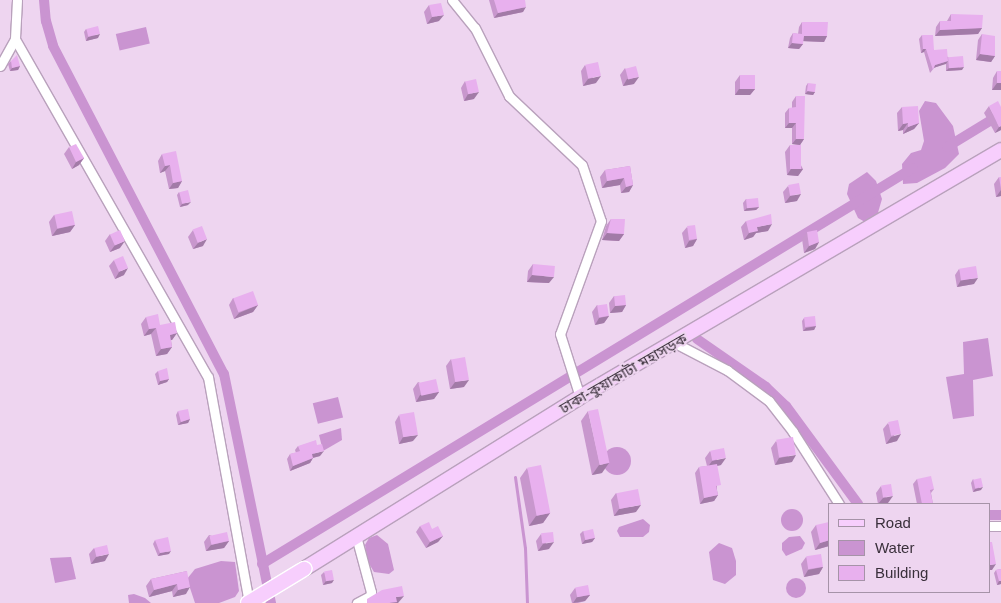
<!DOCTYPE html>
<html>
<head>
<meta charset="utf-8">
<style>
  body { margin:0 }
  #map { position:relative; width:1001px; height:603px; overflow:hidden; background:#eed5f0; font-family:Arial,"Noto Sans Bengali",sans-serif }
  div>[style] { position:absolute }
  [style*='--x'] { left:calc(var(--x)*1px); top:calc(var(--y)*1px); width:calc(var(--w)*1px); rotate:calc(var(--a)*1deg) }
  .water>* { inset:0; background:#ca94d1; transform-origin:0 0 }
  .round { border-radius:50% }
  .stream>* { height:3px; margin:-1.5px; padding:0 1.5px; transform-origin:1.5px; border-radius:1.5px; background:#ca94d1 }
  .canal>* { height:10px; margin:-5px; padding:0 5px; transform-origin:5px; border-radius:5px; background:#ca94d1 }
  .roads { filter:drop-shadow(1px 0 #b9a1bc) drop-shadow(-1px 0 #b9a1bc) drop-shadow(0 1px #b9a1bc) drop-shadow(0 -1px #b9a1bc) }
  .street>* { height:9px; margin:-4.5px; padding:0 4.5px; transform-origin:4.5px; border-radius:4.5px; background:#fff }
  .primary>* { height:14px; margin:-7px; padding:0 7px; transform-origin:7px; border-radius:7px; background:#f7cefd }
  .bridges { filter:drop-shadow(1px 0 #fff) drop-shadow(-1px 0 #fff) drop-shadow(0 1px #fff) drop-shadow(0 -1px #fff) }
  .primary-bridge>* { height:14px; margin:-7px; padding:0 7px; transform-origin:7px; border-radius:7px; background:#f7cefd }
  .wall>* { inset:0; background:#c897cd }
  .shaded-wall>* { inset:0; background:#a27ba7 }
  .building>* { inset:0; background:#e8b0ee; transform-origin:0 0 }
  span { translate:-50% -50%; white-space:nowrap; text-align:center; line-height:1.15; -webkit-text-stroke:4px #eed5f0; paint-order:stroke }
  .street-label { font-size:15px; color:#3a303b }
  .legend { position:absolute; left:828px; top:503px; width:162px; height:90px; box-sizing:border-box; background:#eed5f0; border:1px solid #a693a8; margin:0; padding:6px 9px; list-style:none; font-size:15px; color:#3a303b }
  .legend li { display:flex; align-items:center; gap:10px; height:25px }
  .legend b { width:25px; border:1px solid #a693a8 }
</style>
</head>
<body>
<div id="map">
  <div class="water">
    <div style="left:146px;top:27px;width:17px;height:31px;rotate:77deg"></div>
    <div style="clip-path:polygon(925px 101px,936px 103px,953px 126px,959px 154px,945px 168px,917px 183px,903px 184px,902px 164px,911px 153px,921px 150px,924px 141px,919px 111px)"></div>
    <div style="clip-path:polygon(867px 172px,876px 181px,882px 199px,877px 216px,865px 222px,858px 218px,847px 194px,849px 184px)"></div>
    <div style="clip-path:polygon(988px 338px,993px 376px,973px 380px,974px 416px,953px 419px,946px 377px,964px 374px,963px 342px)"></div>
    <div style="left:338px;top:397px;width:21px;height:26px;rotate:76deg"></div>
    <div style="clip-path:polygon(341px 428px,342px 440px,323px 451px,319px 435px)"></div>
    <div class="round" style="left:603px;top:447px;width:28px;height:28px"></div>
    <div class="round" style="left:781px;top:509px;width:22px;height:22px"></div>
    <div style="clip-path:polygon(643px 519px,650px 525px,649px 532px,643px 537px,620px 537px,617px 531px,619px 527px)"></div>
    <div style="clip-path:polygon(377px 535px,388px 544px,394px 570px,389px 574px,374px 572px,368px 562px,365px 545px,369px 538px)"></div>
    <div style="clip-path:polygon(800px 536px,805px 543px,802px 549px,786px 556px,782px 550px,782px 543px,789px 537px)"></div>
    <div style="clip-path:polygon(719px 543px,732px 548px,736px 561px,736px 575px,725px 584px,713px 580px,709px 552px)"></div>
    <div style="clip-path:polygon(71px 557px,76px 579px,55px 583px,50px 558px)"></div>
    <div style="clip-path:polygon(221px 561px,235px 562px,239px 591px,235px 597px,219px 603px,195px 603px,187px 579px,195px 569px)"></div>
    <div class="round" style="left:786px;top:578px;width:20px;height:20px"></div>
    <div style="clip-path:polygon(134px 594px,145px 598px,151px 603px,129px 603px,128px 595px)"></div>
  </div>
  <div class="stream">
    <div style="--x:515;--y:477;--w:72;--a:82"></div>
    <div style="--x:525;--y:548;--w:55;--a:87.9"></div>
  </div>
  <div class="canal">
    <div style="--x:44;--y:0;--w:21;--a:85"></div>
    <div style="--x:46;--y:21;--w:26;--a:74"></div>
    <div style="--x:53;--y:46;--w:370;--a:62.5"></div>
    <div style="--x:224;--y:374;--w:234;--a:78.4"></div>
    <div style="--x:947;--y:147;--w:63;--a:-31.4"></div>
    <div style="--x:697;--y:339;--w:84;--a:34.8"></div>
    <div style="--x:766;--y:387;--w:28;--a:44"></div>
    <div style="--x:786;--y:406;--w:122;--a:53.7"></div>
    <div style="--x:990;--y:515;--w:11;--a:0"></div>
    <div style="--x:262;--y:564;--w:762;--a:-31.31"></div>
  </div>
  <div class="roads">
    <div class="street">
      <div style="--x:17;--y:0;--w:39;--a:93"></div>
      <div style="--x:15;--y:39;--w:389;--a:60.3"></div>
      <div style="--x:208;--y:377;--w:230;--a:79.7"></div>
      <div style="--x:452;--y:0;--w:36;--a:51"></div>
      <div style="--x:475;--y:28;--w:76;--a:63.4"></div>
      <div style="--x:509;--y:96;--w:100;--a:43.4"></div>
      <div style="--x:582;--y:165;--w:59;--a:71.3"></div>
      <div style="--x:601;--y:221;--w:120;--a:109.9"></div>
      <div style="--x:560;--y:334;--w:66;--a:72.4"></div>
      <div style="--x:0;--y:66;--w:31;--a:-61"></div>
      <div style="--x:675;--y:343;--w:59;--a:27.4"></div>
      <div style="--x:727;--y:370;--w:52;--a:36.4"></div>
      <div style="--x:769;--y:401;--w:39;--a:52"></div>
      <div style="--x:793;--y:432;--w:85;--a:57.4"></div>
      <div style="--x:990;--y:526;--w:11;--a:0"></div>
      <div style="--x:356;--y:536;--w:58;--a:75"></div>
      <div style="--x:371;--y:592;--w:4;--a:104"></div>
      <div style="--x:370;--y:596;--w:15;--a:152"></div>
    </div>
    <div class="primary">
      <div style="--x:304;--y:569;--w:325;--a:-31.9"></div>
      <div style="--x:580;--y:397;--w:488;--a:-30.4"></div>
    </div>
  </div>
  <div class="bridges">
    <div class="primary-bridge">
      <div style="--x:248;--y:603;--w:66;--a:-31.3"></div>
    </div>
  </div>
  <div class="wall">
    <div style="clip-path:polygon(489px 0,525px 0,523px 12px,494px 18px)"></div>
    <div style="clip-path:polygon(429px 5px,439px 21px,427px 24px,424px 12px)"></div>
    <div style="clip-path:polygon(951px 14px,982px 28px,978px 34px,935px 36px,936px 27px,940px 21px,947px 21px)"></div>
    <div style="clip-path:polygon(802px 22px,827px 36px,824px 42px,803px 41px,803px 44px,799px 49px,788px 48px,790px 38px,793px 33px,798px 34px,799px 27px)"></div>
    <div style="clip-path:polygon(86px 29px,98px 38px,86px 41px,84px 32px)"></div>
    <div style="clip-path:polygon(982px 34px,995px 56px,991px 62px,976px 60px,978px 40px)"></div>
    <div style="clip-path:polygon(922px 35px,934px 50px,948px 57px,962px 70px,946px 71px,946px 63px,934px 68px,930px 73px,924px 52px,921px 53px,919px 39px)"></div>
    <div style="clip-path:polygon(11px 61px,20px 66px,18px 70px,10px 71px,8px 64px)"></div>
    <div style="clip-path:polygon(585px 65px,596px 83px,583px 86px,581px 71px)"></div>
    <div style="clip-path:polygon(625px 68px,634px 84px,623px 86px,620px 75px)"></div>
    <div style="clip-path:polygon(997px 71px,1001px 90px,992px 90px,993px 78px)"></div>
    <div style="clip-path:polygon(740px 75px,755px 89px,750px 95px,735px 95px,735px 82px)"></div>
    <div style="clip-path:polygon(465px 81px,474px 99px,464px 101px,461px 88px)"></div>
    <div style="clip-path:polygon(808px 83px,815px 92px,813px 95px,805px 94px,806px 86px)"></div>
    <div style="clip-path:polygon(796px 96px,804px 139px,800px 145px,792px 144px,792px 128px,785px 128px,785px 113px,789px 108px,792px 108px,792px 102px)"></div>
    <div style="clip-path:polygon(989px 106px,1001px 130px,995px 133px,984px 113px)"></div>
    <div style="clip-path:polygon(902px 107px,919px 123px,914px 129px,903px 134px,903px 130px,898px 131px,897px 113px)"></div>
    <div style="clip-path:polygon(790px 145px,803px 169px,798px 176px,787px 175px,785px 152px)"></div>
    <div style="clip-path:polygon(69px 147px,84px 158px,79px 165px,72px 169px,64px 154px)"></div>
    <div style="clip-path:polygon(162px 154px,182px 181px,178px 188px,169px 189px,165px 171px,160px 173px,158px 161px)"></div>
    <div style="clip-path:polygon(630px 166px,633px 185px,629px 192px,621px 193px,620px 185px,602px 188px,600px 177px,605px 170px)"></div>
    <div style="clip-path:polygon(999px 177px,1001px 177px,1001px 196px,996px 197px,994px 184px)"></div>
    <div style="clip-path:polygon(788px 186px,797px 201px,785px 203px,783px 192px)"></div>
    <div style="clip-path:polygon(179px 192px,188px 205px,180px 207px,177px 195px)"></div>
    <div style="clip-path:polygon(746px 199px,759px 207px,756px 210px,744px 211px,743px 203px)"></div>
    <div style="clip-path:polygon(54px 215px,75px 225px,70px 232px,52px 236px,49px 222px)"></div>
    <div style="clip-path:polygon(611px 219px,624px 234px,619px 241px,602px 240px,606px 226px)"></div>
    <div style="clip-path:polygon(746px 221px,768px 231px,756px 233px,753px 237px,744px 240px,741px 227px)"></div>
    <div style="clip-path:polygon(687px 227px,697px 239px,693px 246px,685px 248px,682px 233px)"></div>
    <div style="clip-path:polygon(193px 230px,203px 246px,193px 249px,188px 237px)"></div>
    <div style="clip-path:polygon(807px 232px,819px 242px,815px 249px,804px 253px,802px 239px)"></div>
    <div style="clip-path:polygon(110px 234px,120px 248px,110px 252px,105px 241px)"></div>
    <div style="clip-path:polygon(114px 260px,124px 275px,115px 279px,109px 266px)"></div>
    <div style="clip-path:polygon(533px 264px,549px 283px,527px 282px,528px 271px)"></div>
    <div style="clip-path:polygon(959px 269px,974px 284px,957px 287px,955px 275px)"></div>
    <div style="clip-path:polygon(614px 296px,626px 305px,622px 312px,610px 313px,609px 303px)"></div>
    <div style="clip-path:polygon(233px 298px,258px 305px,253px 312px,234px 319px,229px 305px)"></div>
    <div style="clip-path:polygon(597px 305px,609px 316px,604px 323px,595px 325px,592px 312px)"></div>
    <div style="clip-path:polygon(146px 317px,160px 325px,177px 333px,172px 340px,171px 340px,172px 347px,167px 354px,156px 356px,151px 334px,144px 336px,141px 324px)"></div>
    <div style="clip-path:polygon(804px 318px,816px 326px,814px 330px,803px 331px,802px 321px)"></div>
    <div style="clip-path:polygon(451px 359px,464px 387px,450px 389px,446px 366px)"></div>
    <div style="clip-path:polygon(158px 371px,169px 379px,167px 382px,158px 385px,155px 374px)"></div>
    <div style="clip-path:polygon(418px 382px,439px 392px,434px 399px,416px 402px,413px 389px)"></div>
    <div style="clip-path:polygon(178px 411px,190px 419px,188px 423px,178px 425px,176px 415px)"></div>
    <div style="clip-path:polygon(588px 411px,602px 473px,592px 475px,581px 421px)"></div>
    <div style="clip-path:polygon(399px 415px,413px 441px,399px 444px,395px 422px)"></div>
    <div style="clip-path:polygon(888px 423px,897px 441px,886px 444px,883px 429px)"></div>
    <div style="clip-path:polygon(776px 441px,792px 462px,775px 465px,771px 448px)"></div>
    <div style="clip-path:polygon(298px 446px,320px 456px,313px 458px,310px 463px,290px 471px,287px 459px,290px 454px,296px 453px,295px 450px)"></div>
    <div style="clip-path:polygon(710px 451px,721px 465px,717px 466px,717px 490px,718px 495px,714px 501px,700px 504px,695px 473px,699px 467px,707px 466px,705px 458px)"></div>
    <div style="clip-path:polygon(527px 468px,550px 513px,543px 523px,529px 526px,520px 478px)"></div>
    <div style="clip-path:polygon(917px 479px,934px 489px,931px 493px,933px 504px,917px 504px,913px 484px)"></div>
    <div style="clip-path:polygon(973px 479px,981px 490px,973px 492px,971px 483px)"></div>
    <div style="clip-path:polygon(881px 486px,888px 503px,878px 504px,876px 493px)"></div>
    <div style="clip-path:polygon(616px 493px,636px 512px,614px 516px,611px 500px)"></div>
    <div style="clip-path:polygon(816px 525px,830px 525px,830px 544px,829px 546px,815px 550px,811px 532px)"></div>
    <div style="clip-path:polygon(420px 526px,432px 529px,443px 536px,438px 542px,426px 548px,416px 532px)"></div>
    <div style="clip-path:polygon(583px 531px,595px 538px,592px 542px,582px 544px,580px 534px)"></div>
    <div style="clip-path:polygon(541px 534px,549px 549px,538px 551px,536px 541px)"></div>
    <div style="clip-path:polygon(209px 535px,229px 541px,224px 548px,206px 551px,204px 542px)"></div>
    <div style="clip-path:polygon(155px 540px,169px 554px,158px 556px,153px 544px)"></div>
    <div style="clip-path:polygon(94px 548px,105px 561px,91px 564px,89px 554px)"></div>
    <div style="clip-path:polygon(806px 557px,823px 567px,819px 574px,804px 577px,801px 564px)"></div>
    <div style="clip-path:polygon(1001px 569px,1001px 584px,997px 585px,994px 573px,996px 570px)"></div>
    <div style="clip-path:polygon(187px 571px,186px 594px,173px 597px,172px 591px,149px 597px,146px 586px,151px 579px)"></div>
    <div style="clip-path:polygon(324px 572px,332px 583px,323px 585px,321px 575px)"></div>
    <div style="clip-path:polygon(575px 588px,590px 595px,585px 601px,578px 603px,572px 603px,570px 595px)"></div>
  </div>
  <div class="shaded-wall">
    <div style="clip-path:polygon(526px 7px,523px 12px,494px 18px,498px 13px)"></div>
    <div style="clip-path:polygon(444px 15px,439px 21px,427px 24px,432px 17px)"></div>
    <div style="clip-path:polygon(982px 28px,978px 34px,935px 36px,940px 30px)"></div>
    <div style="clip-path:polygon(100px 34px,98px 38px,86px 41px,88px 37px)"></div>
    <div style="clip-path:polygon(804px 36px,827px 36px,824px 42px,800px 41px)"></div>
    <div style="clip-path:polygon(792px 43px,803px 44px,799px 49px,788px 48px)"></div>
    <div style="clip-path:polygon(923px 49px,926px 49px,924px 52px,921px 53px)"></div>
    <div style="clip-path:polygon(980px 54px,995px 56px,991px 62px,976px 60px)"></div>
    <div style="clip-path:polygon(948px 61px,946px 64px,933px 68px,935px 65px)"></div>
    <div style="clip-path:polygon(20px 66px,18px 70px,10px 71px,12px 68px)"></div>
    <div style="clip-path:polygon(964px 67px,962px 70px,946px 71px,949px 68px)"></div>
    <div style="clip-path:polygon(601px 76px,596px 83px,583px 86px,588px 79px)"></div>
    <div style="clip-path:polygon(639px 77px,634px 84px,623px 86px,627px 79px)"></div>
    <div style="clip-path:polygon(997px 83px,1001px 83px,1001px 90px,992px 90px)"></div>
    <div style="clip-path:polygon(739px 89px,755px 89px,750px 95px,735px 95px)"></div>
    <div style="clip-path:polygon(808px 91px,815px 92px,813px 95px,805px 94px)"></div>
    <div style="clip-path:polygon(479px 92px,474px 99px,464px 101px,468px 94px)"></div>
    <div style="clip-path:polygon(789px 123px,796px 123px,792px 128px,785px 128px)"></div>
    <div style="clip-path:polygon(908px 123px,903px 130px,898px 131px,903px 124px)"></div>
    <div style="clip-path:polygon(919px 123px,914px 129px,903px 134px,908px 127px)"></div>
    <div style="clip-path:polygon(1001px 126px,1001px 130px,995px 133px,999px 127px)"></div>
    <div style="clip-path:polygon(796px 139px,804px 139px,800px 145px,792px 144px)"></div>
    <div style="clip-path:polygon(84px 158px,79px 165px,72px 169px,76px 162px)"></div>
    <div style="clip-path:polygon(170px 165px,165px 171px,160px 173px,165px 166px)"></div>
    <div style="clip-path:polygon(791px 169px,803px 169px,798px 176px,787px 175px)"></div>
    <div style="clip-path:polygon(624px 178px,620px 185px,602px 188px,607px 181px)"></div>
    <div style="clip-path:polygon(182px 181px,178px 188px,169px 189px,173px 183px)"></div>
    <div style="clip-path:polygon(633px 185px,629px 192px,621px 193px,626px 187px)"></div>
    <div style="clip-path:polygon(1001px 190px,1001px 196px,996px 197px)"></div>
    <div style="clip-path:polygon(801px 194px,797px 201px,785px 203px,790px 196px)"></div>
    <div style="clip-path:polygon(191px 202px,188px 205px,180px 207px,182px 204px)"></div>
    <div style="clip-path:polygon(759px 207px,756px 210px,744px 211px,747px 208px)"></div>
    <div style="clip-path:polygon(772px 224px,768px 231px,756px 233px,753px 237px,744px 240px,749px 233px,757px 227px)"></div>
    <div style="clip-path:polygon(75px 225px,70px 232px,52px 236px,57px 229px)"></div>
    <div style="clip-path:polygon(607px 233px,624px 234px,619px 241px,602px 240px)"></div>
    <div style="clip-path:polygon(207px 239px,203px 246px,193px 249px,198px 243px)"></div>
    <div style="clip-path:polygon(697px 239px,693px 246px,685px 248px,689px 241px)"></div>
    <div style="clip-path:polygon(125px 241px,120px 248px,110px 252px,115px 245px)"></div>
    <div style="clip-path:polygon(819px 242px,815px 249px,804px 253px,809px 246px)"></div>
    <div style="clip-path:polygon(128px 268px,124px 275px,115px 279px,119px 272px)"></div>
    <div style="clip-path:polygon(532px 275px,554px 277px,549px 283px,527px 282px)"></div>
    <div style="clip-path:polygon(978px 278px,974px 284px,957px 287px,961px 280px)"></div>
    <div style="clip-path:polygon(258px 305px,253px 312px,234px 319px,239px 313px)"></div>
    <div style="clip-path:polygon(626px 305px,622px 312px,610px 313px,615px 306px)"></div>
    <div style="clip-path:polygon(609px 316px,604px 323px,595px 325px,599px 318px)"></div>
    <div style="clip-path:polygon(816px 326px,814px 330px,803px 331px,806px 328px)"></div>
    <div style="clip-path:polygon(156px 328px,151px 334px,144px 336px,149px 329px)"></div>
    <div style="clip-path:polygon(177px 333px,172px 340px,165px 341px,170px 335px)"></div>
    <div style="clip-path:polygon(172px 347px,167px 354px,156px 356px,161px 349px)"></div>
    <div style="clip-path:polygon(169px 379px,167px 382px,158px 385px,160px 381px)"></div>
    <div style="clip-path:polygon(469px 380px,464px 387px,450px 389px,455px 382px)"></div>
    <div style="clip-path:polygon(439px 392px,434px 399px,416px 402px,420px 395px)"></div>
    <div style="clip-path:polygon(190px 419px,188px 423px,178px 425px,181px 422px)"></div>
    <div style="clip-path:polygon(901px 434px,897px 441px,886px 444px,891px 437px)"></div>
    <div style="clip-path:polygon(418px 435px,413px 441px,399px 444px,403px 437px)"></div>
    <div style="clip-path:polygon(324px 451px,320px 456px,308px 459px,312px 454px)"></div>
    <div style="clip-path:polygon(796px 455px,792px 462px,775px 465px,779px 458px)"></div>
    <div style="clip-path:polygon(313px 458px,310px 463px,290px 471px,293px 466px)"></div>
    <div style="clip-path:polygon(726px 458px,721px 465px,707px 468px,712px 461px)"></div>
    <div style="clip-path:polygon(609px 463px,602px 473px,592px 475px,599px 465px)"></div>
    <div style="clip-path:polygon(983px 487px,981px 490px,973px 492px,975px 489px)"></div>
    <div style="clip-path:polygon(718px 495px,714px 501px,700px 504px,704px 498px)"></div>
    <div style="clip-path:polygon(893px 496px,888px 503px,878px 504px,883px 498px)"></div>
    <div style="clip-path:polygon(641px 505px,636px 512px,614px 516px,619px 509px)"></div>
    <div style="clip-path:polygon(550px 513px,543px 523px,529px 526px,536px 516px)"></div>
    <div style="clip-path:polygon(443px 536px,438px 542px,426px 548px,430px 542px)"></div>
    <div style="clip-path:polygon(595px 538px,592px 542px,582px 544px,585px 540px)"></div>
    <div style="clip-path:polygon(830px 540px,830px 544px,829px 546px,815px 550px,820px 543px)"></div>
    <div style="clip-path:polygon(229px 541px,224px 548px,206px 551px,211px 545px)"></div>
    <div style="clip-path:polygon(554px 542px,549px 549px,538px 551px,543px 544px)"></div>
    <div style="clip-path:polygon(171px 551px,169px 554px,158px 556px,160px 553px)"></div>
    <div style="clip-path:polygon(109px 554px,105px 561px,91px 564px,96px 557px)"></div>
    <div style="clip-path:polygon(996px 564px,992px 570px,990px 570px,990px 565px)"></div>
    <div style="clip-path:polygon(823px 567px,819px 574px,804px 577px,808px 570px)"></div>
    <div style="clip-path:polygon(334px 580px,332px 583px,323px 585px,326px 581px)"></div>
    <div style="clip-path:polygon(999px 581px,1001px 581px,1001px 584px,997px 585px)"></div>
    <div style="clip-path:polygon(177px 584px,172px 591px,149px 597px,154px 590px)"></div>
    <div style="clip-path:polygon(190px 587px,186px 594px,173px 597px,178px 590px)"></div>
    <div style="clip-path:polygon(590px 595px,585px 601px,573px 603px,577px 597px)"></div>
    <div style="clip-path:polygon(404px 596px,398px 603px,389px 603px,396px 597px)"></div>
  </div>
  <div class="building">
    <div style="clip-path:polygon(494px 0,525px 0,526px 7px,498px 13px)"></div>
    <div style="clip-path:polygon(441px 3px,444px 15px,432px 17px,429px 5px)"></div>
    <div style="clip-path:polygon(951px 14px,983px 15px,982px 28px,940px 30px,940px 21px,951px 21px)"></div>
    <div style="clip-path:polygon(802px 22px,828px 22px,827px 36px,804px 36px,803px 44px,792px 43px,793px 33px,802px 34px)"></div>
    <div style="left:98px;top:26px;width:8px;height:12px;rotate:76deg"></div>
    <div style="clip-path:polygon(982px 34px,995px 36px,995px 56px,980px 54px)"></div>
    <div style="clip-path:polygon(922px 35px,933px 35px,934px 50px,947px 49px,948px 61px,935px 65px,933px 70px,926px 49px,923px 49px)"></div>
    <div style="clip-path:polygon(17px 55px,20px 66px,12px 68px,11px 61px)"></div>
    <div style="left:963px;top:56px;width:11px;height:15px;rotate:85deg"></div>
    <div style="left:598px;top:62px;width:14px;height:13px;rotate:78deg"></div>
    <div style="left:636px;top:66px;width:11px;height:11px;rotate:75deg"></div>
    <div style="left:997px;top:71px;width:4px;height:12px"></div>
    <div style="left:740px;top:75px;width:15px;height:14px"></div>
    <div style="left:476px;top:79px;width:13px;height:11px;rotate:77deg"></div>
    <div style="left:808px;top:83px;width:8px;height:8px;rotate:7deg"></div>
    <div style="clip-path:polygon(796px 96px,805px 96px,804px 139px,796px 139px,796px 123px,789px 123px,789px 108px,796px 107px)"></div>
    <div style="clip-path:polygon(998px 101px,1001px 107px,1001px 126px,999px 127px,989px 106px)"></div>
    <div style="clip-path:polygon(918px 106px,919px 123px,908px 127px,908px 123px,903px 124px,902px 107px)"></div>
    <div style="clip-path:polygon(76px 144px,84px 158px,76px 162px,69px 147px)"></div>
    <div style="left:790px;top:145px;width:11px;height:24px"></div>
    <div style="clip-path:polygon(176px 151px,182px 181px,173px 183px,170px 165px,165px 166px,162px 154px)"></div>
    <div style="clip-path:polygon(630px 166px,633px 185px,626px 187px,624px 178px,607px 181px,605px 170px)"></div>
    <div style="clip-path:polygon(999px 177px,1001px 177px,1001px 189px)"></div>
    <div style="left:799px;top:183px;width:11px;height:11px;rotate:80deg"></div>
    <div style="left:188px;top:190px;width:12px;height:9px;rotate:76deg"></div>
    <div style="left:758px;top:198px;width:9px;height:12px;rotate:84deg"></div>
    <div style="left:72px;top:211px;width:14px;height:18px;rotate:78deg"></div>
    <div style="clip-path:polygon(771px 214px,772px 224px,757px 227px,758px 231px,749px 233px,746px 221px)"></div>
    <div style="clip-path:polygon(611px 219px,625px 219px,624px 234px,607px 233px)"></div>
    <div style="left:695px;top:225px;width:14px;height:8px;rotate:82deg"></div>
    <div style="left:202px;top:226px;width:14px;height:10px;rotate:69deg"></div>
    <div style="left:120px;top:230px;width:12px;height:11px;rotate:66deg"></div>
    <div style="clip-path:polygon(817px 230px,819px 242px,809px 246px,807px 232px)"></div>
    <div style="left:123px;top:256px;width:13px;height:10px;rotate:67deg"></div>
    <div style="left:533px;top:264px;width:22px;height:11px;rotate:5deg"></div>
    <div style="left:976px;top:266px;width:12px;height:17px;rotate:81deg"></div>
    <div style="left:253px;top:291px;width:15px;height:21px;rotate:70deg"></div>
    <div style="left:625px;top:295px;width:10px;height:11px;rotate:84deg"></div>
    <div style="left:607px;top:304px;width:12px;height:10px;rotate:81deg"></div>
    <div style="clip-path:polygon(158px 314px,160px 325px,175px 322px,177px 333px,170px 335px,172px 347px,161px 349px,156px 328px,149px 329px,146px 317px)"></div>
    <div style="left:815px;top:316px;width:10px;height:11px;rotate:84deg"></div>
    <div style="left:465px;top:357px;width:23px;height:14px;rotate:80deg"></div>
    <div style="clip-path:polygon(167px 368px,169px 379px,160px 381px,158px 371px)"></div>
    <div style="left:436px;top:379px;width:13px;height:18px;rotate:77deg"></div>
    <div style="clip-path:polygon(188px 409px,190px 419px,181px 422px,178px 411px)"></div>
    <div style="left:598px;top:409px;width:55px;height:10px;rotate:78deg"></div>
    <div style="left:414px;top:412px;width:23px;height:15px;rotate:80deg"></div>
    <div style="left:898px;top:420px;width:14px;height:10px;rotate:78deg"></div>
    <div style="left:793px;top:437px;width:18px;height:17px;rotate:81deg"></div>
    <div style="clip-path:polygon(316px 440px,317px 445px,322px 444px,324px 451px,312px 454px,313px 458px,293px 466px,290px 454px,300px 451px,298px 446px)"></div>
    <div style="left:724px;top:448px;width:10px;height:14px;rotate:79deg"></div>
    <div style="clip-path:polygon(717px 464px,721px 485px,716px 486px,718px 495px,704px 498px,699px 467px)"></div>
    <div style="left:541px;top:465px;width:49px;height:14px;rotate:79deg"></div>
    <div style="clip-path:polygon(931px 476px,934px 489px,930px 490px,933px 504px,922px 504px,917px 479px)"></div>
    <div style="left:981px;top:478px;width:9px;height:8px;rotate:77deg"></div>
    <div style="left:891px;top:484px;width:12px;height:10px;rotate:81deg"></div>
    <div style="left:638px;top:489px;width:16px;height:22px;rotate:79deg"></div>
    <div style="clip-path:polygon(429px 522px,432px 529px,438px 526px,443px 536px,430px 542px,420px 526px)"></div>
    <div style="clip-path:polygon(829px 522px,830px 540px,820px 543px,816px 525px)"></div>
    <div style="left:593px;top:529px;width:9px;height:10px;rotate:77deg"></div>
    <div style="left:227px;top:532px;width:9px;height:18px;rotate:77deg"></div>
    <div style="left:553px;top:532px;width:10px;height:12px;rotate:84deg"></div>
    <div style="clip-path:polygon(168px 537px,171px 551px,160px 553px,155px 540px)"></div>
    <div style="clip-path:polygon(990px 542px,992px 542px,996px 564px,990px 565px)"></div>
    <div style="left:107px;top:545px;width:9px;height:13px;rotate:77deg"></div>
    <div style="left:821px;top:554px;width:13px;height:15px;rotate:81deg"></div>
    <div style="clip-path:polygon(1001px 569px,1001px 581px,999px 581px,996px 570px)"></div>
    <div style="left:332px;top:570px;width:10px;height:8px;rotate:79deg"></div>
    <div style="clip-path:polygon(187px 571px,190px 587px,178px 590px,177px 584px,154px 590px,151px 579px)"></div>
    <div style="left:588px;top:585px;width:10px;height:13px;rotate:79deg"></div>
    <div style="clip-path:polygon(402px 586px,404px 596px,396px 597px,397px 602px,389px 603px,367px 603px,367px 599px,382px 590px)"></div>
  </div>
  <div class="street-label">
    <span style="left:623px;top:373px;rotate:-30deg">ঢাকা-কুয়াকাটা মহাসড়ক</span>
  </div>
  <ul class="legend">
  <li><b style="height:6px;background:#f7cefd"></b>Road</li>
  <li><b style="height:14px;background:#ca94d1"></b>Water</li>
  <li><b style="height:14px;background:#e8b0ee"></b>Building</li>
  </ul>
</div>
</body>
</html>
